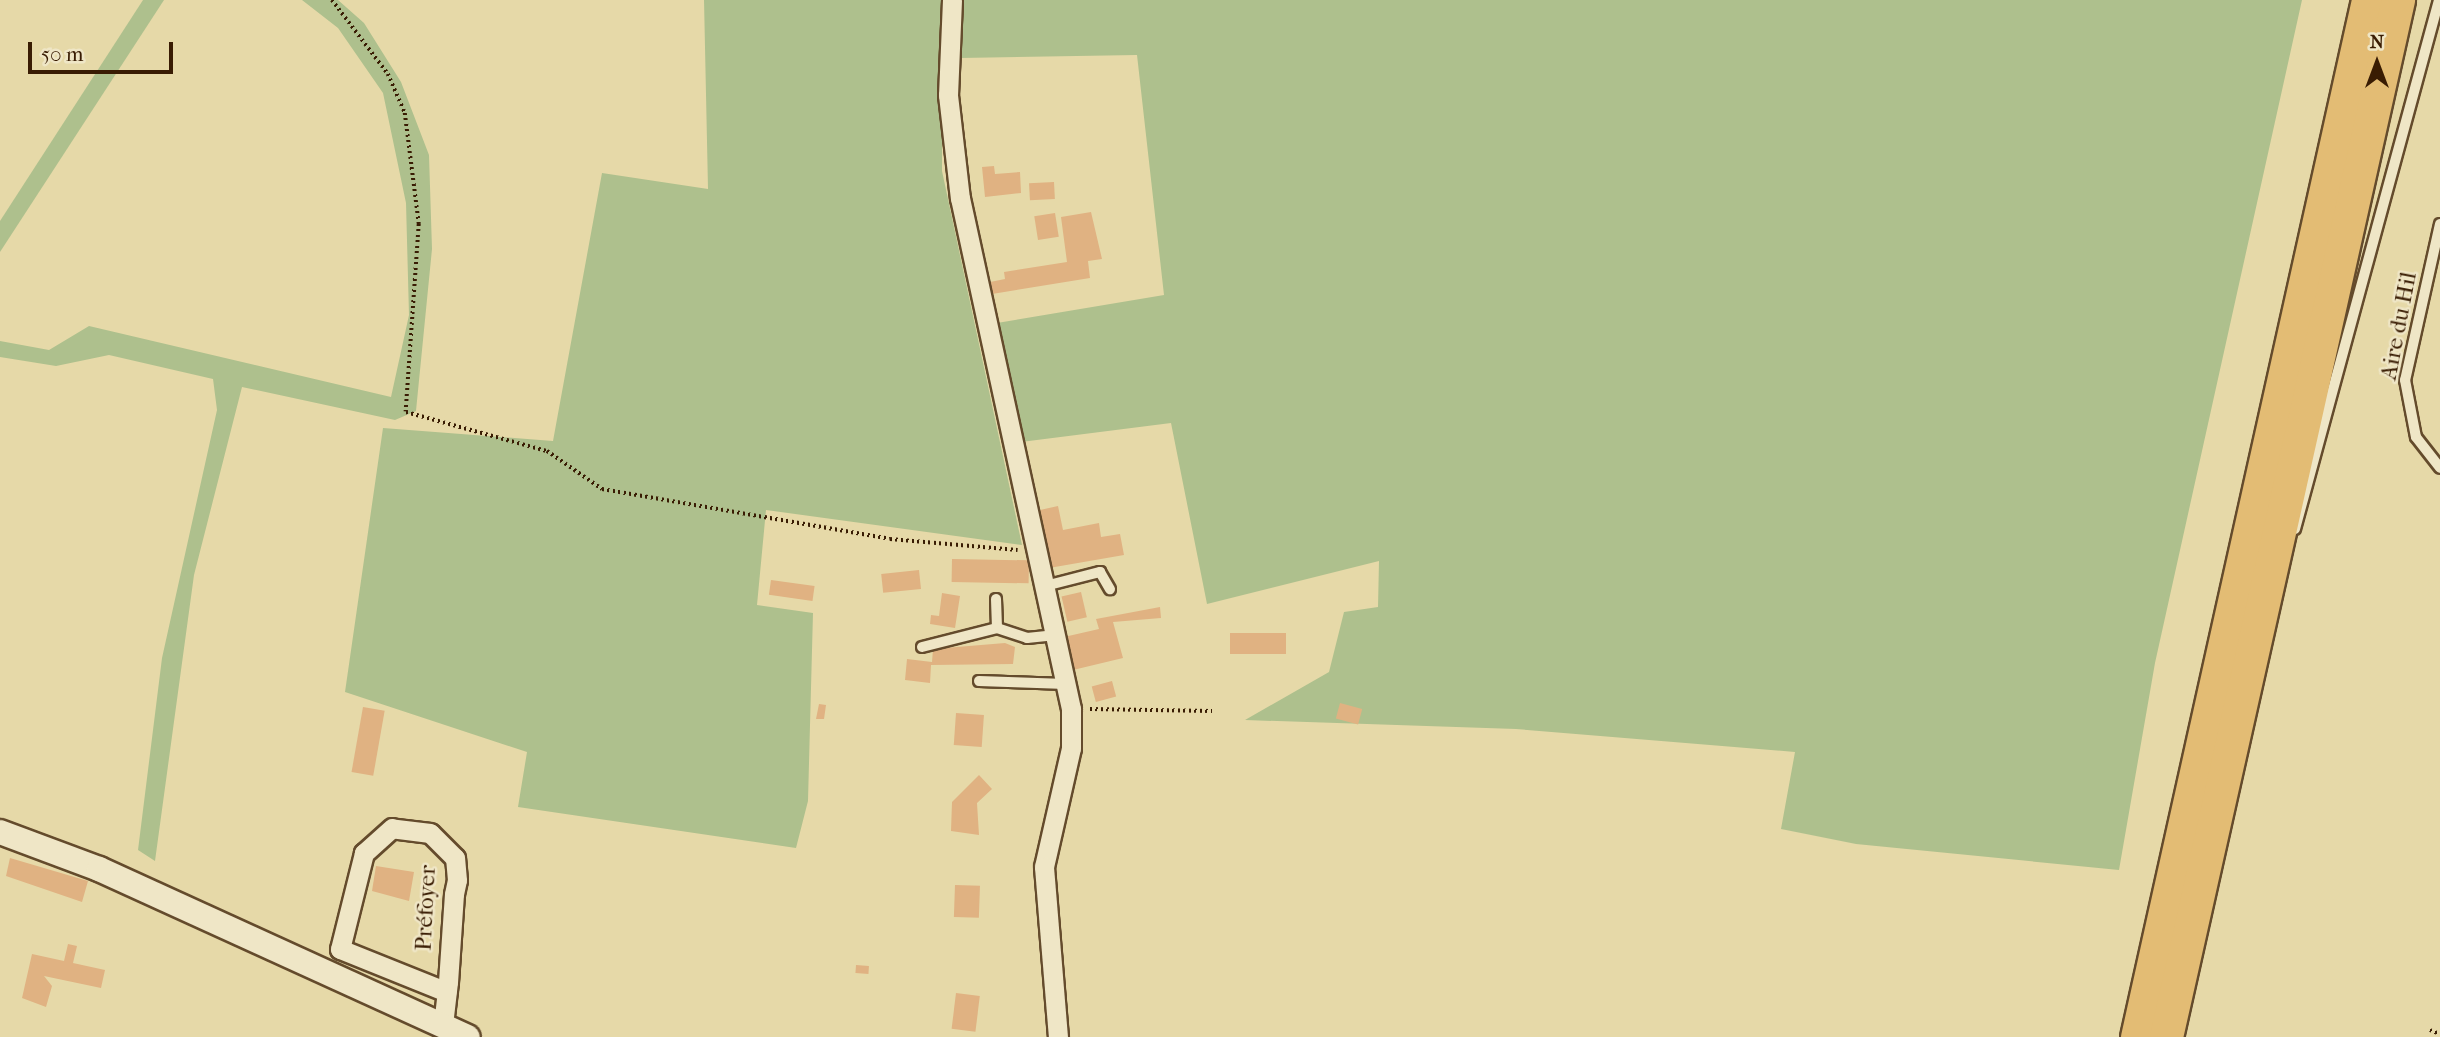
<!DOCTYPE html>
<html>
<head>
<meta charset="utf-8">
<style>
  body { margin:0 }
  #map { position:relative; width:2440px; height:1037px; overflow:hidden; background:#e6d9a8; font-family:"IM FELL French Canon",serif }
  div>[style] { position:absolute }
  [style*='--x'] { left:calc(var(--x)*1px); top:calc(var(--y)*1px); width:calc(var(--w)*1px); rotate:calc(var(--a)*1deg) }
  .green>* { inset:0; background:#aec08d }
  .building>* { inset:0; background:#e0b282; transform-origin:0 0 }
  .path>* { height:3.5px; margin-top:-1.75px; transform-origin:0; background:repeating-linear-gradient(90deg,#391c03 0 2px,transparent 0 5.5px) }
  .roads { filter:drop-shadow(2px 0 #644b2c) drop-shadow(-2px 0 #644b2c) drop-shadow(0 2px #644b2c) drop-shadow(0 -2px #644b2c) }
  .service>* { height:10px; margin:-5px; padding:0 5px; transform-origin:5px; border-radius:5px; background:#efe6c6 }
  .minor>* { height:19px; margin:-9.5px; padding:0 9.5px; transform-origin:9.5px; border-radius:9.5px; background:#efe6c6 }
  .tertiary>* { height:24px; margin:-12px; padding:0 12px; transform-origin:12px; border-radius:12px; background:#efe6c6 }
  .trunk>* { height:33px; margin:-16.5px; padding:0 16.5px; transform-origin:16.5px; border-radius:16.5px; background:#e3bc74 }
  span { translate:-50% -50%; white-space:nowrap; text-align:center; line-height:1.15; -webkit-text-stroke:5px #efe6c6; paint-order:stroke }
  .street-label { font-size:23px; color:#391c03 }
  .north { position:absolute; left:2342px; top:28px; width:70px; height:70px; -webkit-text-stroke:5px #efe6c6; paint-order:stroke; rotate:0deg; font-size:19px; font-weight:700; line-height:28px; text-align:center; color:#391c03 }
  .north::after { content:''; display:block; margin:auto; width:24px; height:32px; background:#391c03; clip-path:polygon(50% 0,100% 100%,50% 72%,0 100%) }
  .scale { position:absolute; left:28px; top:42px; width:145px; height:32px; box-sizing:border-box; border:4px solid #391c03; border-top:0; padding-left:9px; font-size:21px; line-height:24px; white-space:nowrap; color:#391c03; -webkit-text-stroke:5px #efe6c6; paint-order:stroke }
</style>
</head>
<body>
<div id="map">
  <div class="green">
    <div style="clip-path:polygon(143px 0,164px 0,0 252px,0 221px)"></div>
    <div style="clip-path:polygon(302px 0,338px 0,364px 23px,401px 82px,429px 155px,432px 249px,416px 411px,395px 420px,242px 387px,194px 575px,155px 861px,138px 850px,162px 658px,217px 410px,213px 379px,109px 355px,56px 366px,0 357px,0 341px,49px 350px,89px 326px,391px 397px,409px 315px,406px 203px,383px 93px,338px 28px)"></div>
    <div style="clip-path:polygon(704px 0,942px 0,942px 171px,1022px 545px,766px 510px,757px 605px,813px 613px,808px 801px,796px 848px,518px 807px,527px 752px,345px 692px,383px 428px,553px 441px,602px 173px,708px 189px)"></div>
    <div style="clip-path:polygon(962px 0,2302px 0,2155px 663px,2119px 870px,1856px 844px,1781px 829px,1795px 752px,1516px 729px,1245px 720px,1329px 672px,1344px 612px,1378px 607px,1379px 561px,1207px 604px,1171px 423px,1021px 442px,997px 323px,1164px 295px,1137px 55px,960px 58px)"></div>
  </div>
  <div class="building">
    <div style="clip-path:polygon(994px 166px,995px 174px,1020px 172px,1021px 193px,985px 197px,982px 167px)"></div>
    <div style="left:1054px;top:182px;width:17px;height:25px;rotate:87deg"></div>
    <div style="clip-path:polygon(1091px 212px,1102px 259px,1088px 261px,1090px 278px,992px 294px,990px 282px,1005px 279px,1004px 272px,1067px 262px,1061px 217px)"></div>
    <div style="left:1055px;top:213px;width:24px;height:21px;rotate:81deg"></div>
    <div style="clip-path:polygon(1058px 506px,1063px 530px,1099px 523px,1101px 537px,1120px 534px,1124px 555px,1049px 568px,1040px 510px)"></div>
    <div style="left:952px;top:559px;width:77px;height:23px;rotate:1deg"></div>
    <div style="left:919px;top:570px;width:19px;height:38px;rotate:84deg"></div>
    <div style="left:771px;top:580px;width:44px;height:15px;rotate:8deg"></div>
    <div style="left:1081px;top:592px;width:26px;height:20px;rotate:77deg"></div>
    <div style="clip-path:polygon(942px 593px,960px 596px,955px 628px,930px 624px,931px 615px,939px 616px)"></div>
    <div style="clip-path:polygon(1160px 607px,1161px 618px,1113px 622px,1123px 658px,1073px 670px,1064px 637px,1099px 629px,1096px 619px)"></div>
    <div style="left:1230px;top:633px;width:56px;height:21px"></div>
    <div style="clip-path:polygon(1005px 643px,1015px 647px,1013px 664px,931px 665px,930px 683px,905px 680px,907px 659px,932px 662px,933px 649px)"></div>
    <div style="left:1112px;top:681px;width:16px;height:21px;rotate:75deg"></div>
    <div style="left:1340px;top:703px;width:23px;height:16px;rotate:15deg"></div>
    <div style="clip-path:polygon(819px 704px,826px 705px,824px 719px,816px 719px)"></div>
    <div style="left:363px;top:707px;width:22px;height:66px;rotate:10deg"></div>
    <div style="left:956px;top:713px;width:28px;height:32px;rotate:4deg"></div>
    <div style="clip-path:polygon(979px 775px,992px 789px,977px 803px,979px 835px,951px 831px,952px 802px)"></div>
    <div style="clip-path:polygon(10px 858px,88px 881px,82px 902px,6px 876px)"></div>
    <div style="clip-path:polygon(376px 866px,414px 872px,409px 901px,372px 891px)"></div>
    <div style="left:955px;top:885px;width:25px;height:32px;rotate:2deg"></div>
    <div style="clip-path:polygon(68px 944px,77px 946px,73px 963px,105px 970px,101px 988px,44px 976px,52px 986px,46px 1007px,22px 998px,32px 954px,64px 961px)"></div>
    <div style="left:856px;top:965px;width:13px;height:8px;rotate:4deg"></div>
    <div style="left:956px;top:993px;width:24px;height:36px;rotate:7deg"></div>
  </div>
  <div class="path">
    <div style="--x:332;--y:0;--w:93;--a:52.9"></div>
    <div style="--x:388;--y:74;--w:43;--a:66.4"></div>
    <div style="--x:405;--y:113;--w:112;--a:82.8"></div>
    <div style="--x:419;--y:224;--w:188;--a:94"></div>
    <div style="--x:406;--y:412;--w:146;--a:15.5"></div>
    <div style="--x:547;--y:451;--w:67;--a:34.6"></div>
    <div style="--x:602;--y:489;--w:292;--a:9.8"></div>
    <div style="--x:890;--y:539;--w:128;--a:4.9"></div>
    <div style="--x:1090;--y:709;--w:122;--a:0.9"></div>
    <div style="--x:2430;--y:1030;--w:11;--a:22"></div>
  </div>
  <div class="roads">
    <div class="service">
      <div style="--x:2440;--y:224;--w:160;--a:102.6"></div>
      <div style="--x:2405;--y:380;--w:58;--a:79.1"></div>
      <div style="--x:2416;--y:437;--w:39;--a:52"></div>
      <div style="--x:2295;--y:529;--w:548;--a:-74.77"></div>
      <div style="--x:1045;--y:586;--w:57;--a:-14.3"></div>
      <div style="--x:1100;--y:572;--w:20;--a:60"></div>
      <div style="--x:996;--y:599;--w:29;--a:88"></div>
      <div style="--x:922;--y:647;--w:77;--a:-14.2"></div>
      <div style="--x:997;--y:628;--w:32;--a:18"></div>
      <div style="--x:1027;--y:638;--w:29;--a:-6"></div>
      <div style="--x:979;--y:681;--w:87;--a:2"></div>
    </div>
    <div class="minor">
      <div style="--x:952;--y:0;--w:95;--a:92.4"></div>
      <div style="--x:948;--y:95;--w:104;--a:83.4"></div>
      <div style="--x:960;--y:198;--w:523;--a:77.74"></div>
      <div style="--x:1071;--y:709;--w:39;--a:90"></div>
      <div style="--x:1071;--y:748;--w:122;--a:102.8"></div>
      <div style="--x:1044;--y:867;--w:171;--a:85.3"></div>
      <div style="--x:443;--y:1025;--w:43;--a:-83.4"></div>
      <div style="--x:448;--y:982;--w:88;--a:-86.1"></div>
      <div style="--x:454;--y:894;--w:14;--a:-78"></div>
      <div style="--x:457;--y:880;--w:22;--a:-95"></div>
      <div style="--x:455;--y:858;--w:35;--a:-135"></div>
      <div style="--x:430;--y:833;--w:38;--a:-173"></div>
      <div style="--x:392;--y:828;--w:38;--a:138"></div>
      <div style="--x:364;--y:853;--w:99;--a:104"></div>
      <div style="--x:340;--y:949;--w:115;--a:21.9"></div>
    </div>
    <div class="tertiary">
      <div style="--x:0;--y:832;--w:106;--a:20.5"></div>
      <div style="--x:99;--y:869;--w:405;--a:24.5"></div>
    </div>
    <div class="trunk">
      <div style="--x:2137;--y:1037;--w:1062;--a:-77.44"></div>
      <div style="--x:2166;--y:1037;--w:1063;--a:-77.39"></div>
    </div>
  </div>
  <div class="street-label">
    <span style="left:2399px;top:326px;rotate:-79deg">Aire du Hil</span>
    <span style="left:426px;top:908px;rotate:-87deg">Préfoyer</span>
  </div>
  <div class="north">N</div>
  <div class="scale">50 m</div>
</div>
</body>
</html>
